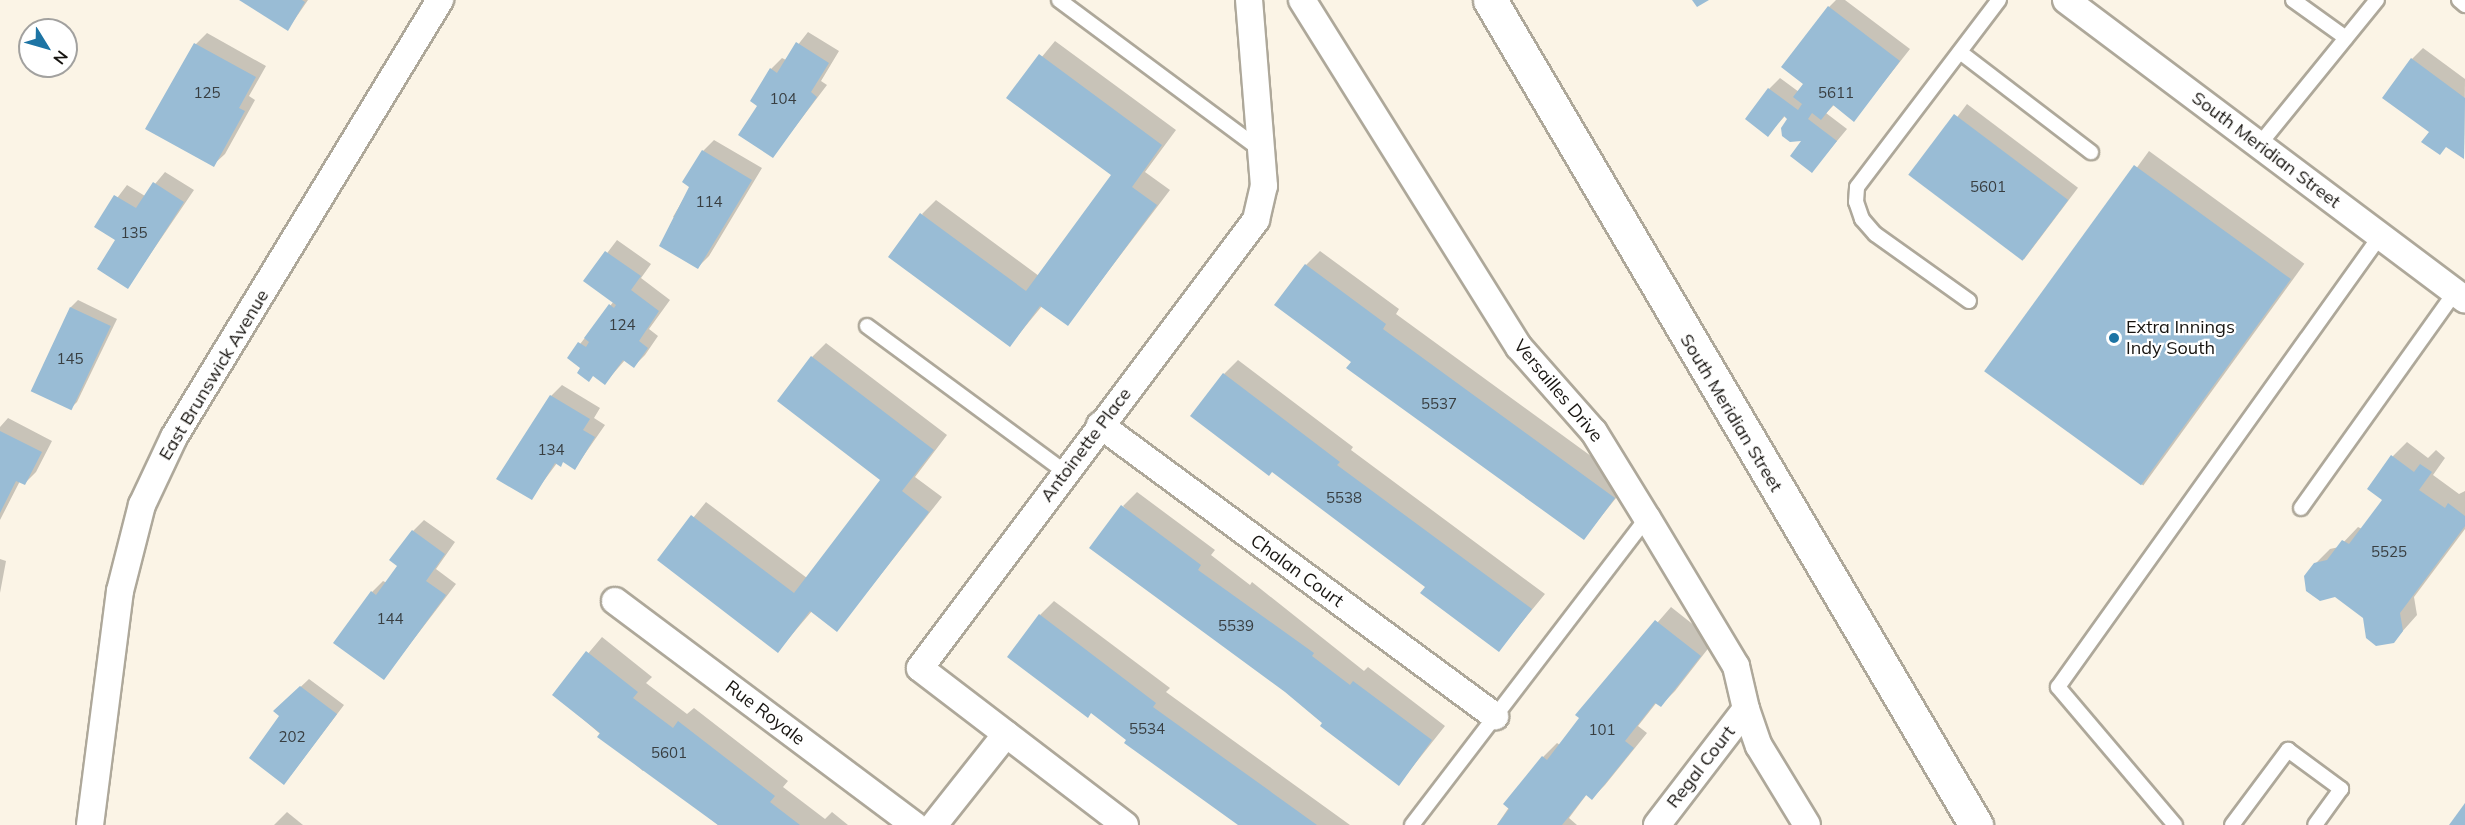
<!DOCTYPE html>
<html>
<head>
<meta charset="utf-8">
<style>
  body { margin:0 }
  #map { position:relative; width:2465px; height:825px; overflow:hidden; background:#fbf4e6; font-family:Mulish,sans-serif }
  div>[style] { position:absolute }
  [style*='--x'] { left:calc(var(--x)*1px); top:calc(var(--y)*1px); width:calc(var(--w)*1px); rotate:calc(var(--a)*1deg) }
  .shadow>* { inset:0; background:#0003; transform-origin:0 0 }
  .building>* { inset:0; background:#99bcd5; transform-origin:0 0 }
  .roads { filter:drop-shadow(2px 0 #aea89a) drop-shadow(-2px 0 #aea89a) drop-shadow(0 2px #aea89a) drop-shadow(0 -2px #aea89a) }
  .service>* { height:14px; margin:-7px; padding:0 7px; transform-origin:7px; border-radius:7px; background:#fff }
  .minor>* { height:26px; margin:-13px; padding:0 13px; transform-origin:13px; border-radius:13px; background:#fff }
  .primary>* { height:33px; margin:-16.5px; padding:0 16.5px; transform-origin:16.5px; border-radius:16.5px; background:#fff }
  .dots>* { width:16px; height:16px; translate:-50% -50%; box-sizing:border-box; border:3px solid #fff; border-radius:50% }
  span { translate:-50% -50%; white-space:nowrap; text-align:center; line-height:1.15; -webkit-text-stroke:4.5px #fff; paint-order:stroke }
  .number-label { font-size:15px; color:#383e41 }
  .number-label span { -webkit-text-stroke-width:0 }
  .street-label { font-size:18px; color:#171410 }
  .poi-label { font-size:18px; color:#171410 }
  .left { translate:0 -50%; text-align:left }
  .north { position:absolute; left:18px; top:18px; width:60px; height:60px; box-sizing:border-box; background:#fff; border:2px solid #a2a19f; border-radius:50%; rotate:127deg; font-size:16px; font-weight:700; line-height:24px; text-align:center; color:#171410 }
  .north::after { content:''; display:block; margin:auto; width:21px; height:27px; background:#1d74a4; clip-path:polygon(50% 0,100% 100%,50% 72%,0 100%) }
</style>
</head>
<body>
<div id="map">
  <div class="shadow">
    <div style="clip-path:polygon(241px 0,308px 0,288px 29px)"></div>
    <div style="clip-path:polygon(1836px 0,1845px 0,1910px 49px,1854px 120px,1834px 105px,1826px 113px,1847px 129px,1812px 171px,1804px 139px,1789px 119px,1785px 116px,1768px 135px,1769px 89px,1780px 78px,1799px 92px,1805px 84px,1829px 7px)"></div>
    <div style="clip-path:polygon(808px 32px,839px 51px,821px 81px,827px 85px,773px 156px,759px 105px,771px 69px,782px 58px,786px 60px)"></div>
    <div style="clip-path:polygon(207px 33px,266px 66px,249px 96px,255px 100px,225px 154px,213px 165px,147px 129px,196px 44px)"></div>
    <div style="clip-path:polygon(1055px 41px,1176px 130px,1145px 172px,1170px 190px,1068px 324px,1042px 306px,1010px 345px,922px 214px,936px 200px,1039px 276px,1113px 175px,1008px 98px)"></div>
    <div style="clip-path:polygon(2423px 48px,2465px 79px,2464px 157px,2431px 132px,2412px 59px)"></div>
    <div style="left:1967px;top:104px;width:139px;height:90px;rotate:37deg"></div>
    <div style="clip-path:polygon(714px 140px,762px 168px,709px 256px,697px 268px,677px 219px,673px 217px,691px 186px,703px 151px)"></div>
    <div style="left:2149px;top:151px;width:192px;height:274px;rotate:36deg"></div>
    <div style="clip-path:polygon(165px 172px,194px 190px,128px 287px,118px 240px,96px 226px,127px 185px,145px 196px)"></div>
    <div style="clip-path:polygon(617px 240px,651px 264px,641px 278px,670px 300px,649px 329px,658px 336px,645px 355px,634px 366px,625px 360px,605px 383px,569px 358px,614px 301px,586px 281px)"></div>
    <div style="clip-path:polygon(1320px 251px,1399px 309px,1396px 314px,1628px 483px,1584px 538px,1353px 362px,1306px 265px)"></div>
    <div style="clip-path:polygon(78px 300px,117px 319px,77px 402px,70px 409px,71px 307px)"></div>
    <div style="clip-path:polygon(826px 343px,947px 435px,915px 477px,942px 497px,837px 630px,812px 611px,778px 651px,659px 560px,706px 502px,807px 578px,882px 479px,812px 357px)"></div>
    <div style="clip-path:polygon(1238px 360px,1353px 447px,1351px 450px,1545px 594px,1499px 650px,1427px 587px,1273px 470px,1224px 374px)"></div>
    <div style="clip-path:polygon(562px 385px,600px 408px,594px 418px,605px 425px,575px 468px,564px 461px,557px 463px,531px 498px,551px 396px)"></div>
    <div style="clip-path:polygon(8px 418px,52px 441px,36px 472px,25px 483px,20px 481px,0 520px,0 427px)"></div>
    <div style="clip-path:polygon(2407px 442px,2428px 458px,2436px 450px,2445px 458px,2433px 475px,2459px 494px,2465px 491px,2465px 529px,2414px 597px,2417px 615px,2393px 642px,2315px 564px,2330px 549px,2339px 547px,2358px 527px,2362px 529px,2384px 500px,2393px 456px)"></div>
    <div style="clip-path:polygon(1137px 492px,1215px 550px,1211px 555px,1250px 585px,1252px 582px,1364px 671px,1368px 667px,1445px 726px,1399px 784px,1324px 723px,1123px 506px)"></div>
    <div style="clip-path:polygon(424px 520px,455px 542px,436px 569px,456px 584px,384px 678px,335px 643px,372px 592px,383px 581px,387px 583px,399px 566px,413px 531px)"></div>
    <div style="clip-path:polygon(0 559px,6px 561px,0 593px)"></div>
    <div style="clip-path:polygon(1054px 601px,1170px 688px,1166px 692px,1350px 825px,1241px 825px,1091px 712px,1040px 615px)"></div>
    <div style="clip-path:polygon(1671px 607px,1714px 641px,1675px 691px,1661px 705px,1657px 702px,1638px 726px,1647px 733px,1605px 785px,1592px 798px,1587px 794px,1569px 818px,1577px 825px,1497px 825px,1543px 757px,1557px 743px,1560px 745px,1581px 718px,1577px 715px)"></div>
    <div style="clip-path:polygon(602px 637px,652px 677px,646px 683px,687px 714px,694px 708px,788px 781px,783px 787px,825px 819px,832px 812px,848px 825px,718px 825px,647px 768px,643px 771px,554px 694px)"></div>
    <div style="clip-path:polygon(309px 679px,344px 705px,291px 775px,281px 715px,275px 711px)"></div>
    <div style="clip-path:polygon(287px 812px,303px 825px,274px 825px)"></div>
  </div>
  <div class="building">
    <div style="clip-path:polygon(239px 0,302px 0,305px 2px,288px 31px)"></div>
    <div style="clip-path:polygon(1692px 0,1709px 0,1697px 7px)"></div>
    <div style="clip-path:polygon(1828px 6px,1900px 61px,1854px 122px,1833px 105px,1821px 120px,1812px 113px,1808px 119px,1837px 141px,1812px 173px,1790px 156px,1801px 141px,1790px 142px,1782px 136px,1781px 128px,1787px 119px,1784px 116px,1768px 137px,1745px 119px,1768px 88px,1798px 110px,1802px 104px,1793px 97px,1803px 84px,1781px 67px)"></div>
    <div style="clip-path:polygon(796px 42px,829px 63px,811px 92px,817px 97px,773px 158px,738px 135px,757px 106px,750px 101px,770px 68px,777px 73px)"></div>
    <div style="clip-path:polygon(194px 43px,256px 77px,239px 108px,245px 111px,214px 167px,145px 129px)"></div>
    <div style="clip-path:polygon(1039px 54px,1162px 145px,1132px 187px,1157px 205px,1068px 326px,1040px 306px,1010px 347px,888px 257px,920px 213px,1026px 291px,1111px 175px,1006px 98px)"></div>
    <div style="clip-path:polygon(2411px 58px,2465px 98px,2464px 159px,2446px 147px,2440px 155px,2421px 142px,2429px 132px,2382px 98px)"></div>
    <div style="left:1954px;top:114px;width:143px;height:76px;rotate:37deg"></div>
    <div style="clip-path:polygon(702px 150px,752px 180px,698px 269px,659px 246px,689px 187px,682px 182px)"></div>
    <div style="left:2134px;top:165px;width:194px;height:255px;rotate:36deg"></div>
    <div style="clip-path:polygon(153px 182px,184px 202px,128px 289px,97px 269px,115px 240px,94px 227px,114px 195px,136px 208px)"></div>
    <div style="clip-path:polygon(605px 251px,641px 276px,631px 290px,659px 311px,639px 341px,648px 348px,634px 368px,623px 360px,605px 385px,593px 376px,589px 382px,577px 373px,580px 368px,567px 358px,578px 342px,586px 347px,589px 342px,584px 338px,609px 304px,614px 308px,616px 305px,583px 281px)"></div>
    <div style="clip-path:polygon(1305px 264px,1386px 324px,1383px 329px,1615px 498px,1584px 540px,1346px 368px,1351px 362px,1274px 305px)"></div>
    <div style="left:70px;top:307px;width:45px;height:93px;rotate:25deg"></div>
    <div style="clip-path:polygon(811px 356px,934px 450px,902px 491px,929px 512px,837px 632px,810px 611px,778px 653px,657px 560px,691px 515px,794px 593px,880px 480px,777px 401px)"></div>
    <div style="clip-path:polygon(1223px 373px,1340px 462px,1337px 465px,1532px 609px,1499px 652px,1420px 593px,1425px 587px,1272px 472px,1269px 476px,1190px 416px)"></div>
    <div style="clip-path:polygon(550px 395px,590px 419px,583px 430px,595px 437px,575px 470px,563px 462px,561px 467px,555px 463px,532px 500px,496px 479px)"></div>
    <div style="clip-path:polygon(0 431px,42px 452px,25px 485px,16px 481px,0 513px)"></div>
    <div style="clip-path:polygon(2391px 455px,2414px 472px,2420px 464px,2432px 472px,2419px 490px,2445px 508px,2448px 503px,2465px 516px,2465px 526px,2400px 613px,2403px 631px,2394px 643px,2376px 646px,2366px 638px,2363px 618px,2335px 597px,2320px 601px,2306px 591px,2304px 576px,2314px 563px,2327px 560px,2342px 540px,2349px 544px,2382px 500px,2367px 489px)"></div>
    <div style="clip-path:polygon(1121px 505px,1201px 565px,1198px 570px,1314px 653px,1312px 656px,1350px 685px,1353px 681px,1432px 740px,1399px 786px,1320px 726px,1322px 723px,1285px 692px,1089px 548px)"></div>
    <div style="clip-path:polygon(412px 530px,445px 554px,426px 581px,446px 595px,384px 680px,333px 643px,371px 591px,376px 595px,397px 566px,389px 560px)"></div>
    <div style="clip-path:polygon(1039px 614px,1156px 703px,1153px 707px,1317px 825px,1238px 825px,1124px 743px,1126px 740px,1091px 713px,1088px 718px,1007px 657px)"></div>
    <div style="clip-path:polygon(1655px 620px,1701px 656px,1661px 707px,1655px 703px,1625px 741px,1634px 748px,1592px 800px,1586px 795px,1562px 825px,1497px 825px,1509px 809px,1503px 804px,1542px 756px,1547px 760px,1579px 718px,1575px 715px)"></div>
    <div style="clip-path:polygon(586px 651px,638px 692px,633px 698px,673px 728px,678px 721px,775px 796px,770px 802px,800px 825px,718px 825px,597px 737px,600px 733px,552px 695px)"></div>
    <div style="clip-path:polygon(300px 686px,337px 714px,284px 785px,249px 758px,279px 716px,273px 711px)"></div>
    <div style="clip-path:polygon(2465px 803px,2465px 825px,2449px 825px)"></div>
  </div>
  <div class="roads">
    <div class="service">
      <div style="--x:1059;--y:0;--w:253;--a:36.6"></div>
      <div style="--x:2293;--y:0;--w:65;--a:35.6"></div>
      <div style="--x:2459;--y:0;--w:8;--a:40"></div>
      <div style="--x:1960;--y:52;--w:165;--a:37.4"></div>
      <div style="--x:2259;--y:145;--w:187;--a:-50.9"></div>
      <div style="--x:1969;--y:301;--w:115;--a:-144.5"></div>
      <div style="--x:1875;--y:234;--w:20;--a:-131"></div>
      <div style="--x:1862;--y:219;--w:18;--a:-109"></div>
      <div style="--x:1856;--y:202;--w:15;--a:-86"></div>
      <div style="--x:1857;--y:187;--w:235;--a:-52.8"></div>
      <div style="--x:867;--y:326;--w:246;--a:36.4"></div>
      <div style="--x:2301;--y:508;--w:265;--a:-54.5"></div>
      <div style="--x:1412;--y:825;--w:387;--a:-52.6"></div>
      <div style="--x:2175;--y:825;--w:181;--a:-130.3"></div>
      <div style="--x:2058;--y:687;--w:554;--a:-54.47"></div>
      <div style="--x:2232;--y:825;--w:94;--a:-53.3"></div>
      <div style="--x:2288;--y:750;--w:66;--a:36.3"></div>
      <div style="--x:2341;--y:789;--w:44;--a:125.8"></div>
    </div>
    <div class="minor">
      <div style="--x:1302;--y:0;--w:409;--a:58"></div>
      <div style="--x:1519;--y:347;--w:113;--a:48.6"></div>
      <div style="--x:1594;--y:432;--w:101;--a:58.4"></div>
      <div style="--x:1647;--y:518;--w:173;--a:59"></div>
      <div style="--x:1736;--y:666;--w:44;--a:76.9"></div>
      <div style="--x:1746;--y:709;--w:39;--a:71"></div>
      <div style="--x:1759;--y:746;--w:92;--a:58.7"></div>
      <div style="--x:2066;--y:0;--w:499;--a:36.9"></div>
      <div style="--x:1100;--y:425;--w:491;--a:36.4"></div>
      <div style="--x:615;--y:601;--w:374;--a:36.8"></div>
      <div style="--x:90;--y:825;--w:236;--a:-82.7"></div>
      <div style="--x:120;--y:591;--w:89;--a:-75.7"></div>
      <div style="--x:142;--y:505;--w:75;--a:-64.8"></div>
      <div style="--x:174;--y:437;--w:512;--a:-58.67"></div>
      <div style="--x:934;--y:825;--w:116;--a:-51.6"></div>
      <div style="--x:1125;--y:825;--w:258;--a:-142.6"></div>
      <div style="--x:920;--y:668;--w:560;--a:-53.13"></div>
      <div style="--x:1256;--y:220;--w:35;--a:-77"></div>
      <div style="--x:1264;--y:186;--w:187;--a:-94.6"></div>
      <div style="--x:1657;--y:825;--w:146;--a:-52.5"></div>
    </div>
    <div class="primary">
      <div style="--x:1490;--y:0;--w:958;--a:59.5"></div>
    </div>
  </div>
  <div class="dots">
    <div style="left:2114px;top:338px;background:#1d74a4"></div>
  </div>
  <div class="number-label">
    <span style="left:207px;top:93px">125</span>
    <span style="left:1836px;top:93px">5611</span>
    <span style="left:783px;top:99px">104</span>
    <span style="left:1988px;top:187px">5601</span>
    <span style="left:709px;top:202px">114</span>
    <span style="left:134px;top:233px">135</span>
    <span style="left:622px;top:325px">124</span>
    <span style="left:70px;top:359px">145</span>
    <span style="left:1439px;top:404px">5537</span>
    <span style="left:551px;top:450px">134</span>
    <span style="left:1344px;top:498px">5538</span>
    <span style="left:2389px;top:552px">5525</span>
    <span style="left:390px;top:619px">144</span>
    <span style="left:1236px;top:626px">5539</span>
    <span style="left:1147px;top:729px">5534</span>
    <span style="left:1602px;top:730px">101</span>
    <span style="left:292px;top:737px">202</span>
    <span style="left:669px;top:753px">5601</span>
  </div>
  <div class="street-label">
    <span style="left:2266px;top:150px;rotate:37deg">South Meridian Street</span>
    <span style="left:214px;top:375px;rotate:-59deg">East Brunswick Avenue</span>
    <span style="left:1558px;top:391px;rotate:50deg">Versailles Drive</span>
    <span style="left:1731px;top:413px;rotate:59deg">South Meridian Street</span>
    <span style="left:1086px;top:445px;rotate:-53deg">Antoinette Place</span>
    <span style="left:1297px;top:571px;rotate:36deg">Chalan Court</span>
    <span style="left:765px;top:713px;rotate:37deg">Rue Royale</span>
    <span style="left:1701px;top:767px;rotate:-52deg">Regal Court</span>
  </div>
  <div class="poi-label">
    <span class="left" style="left:2126px;top:338px">Extra Innings<br>Indy South</span>
  </div>
  <div class="north">N</div>
</div>
</body>
</html>
